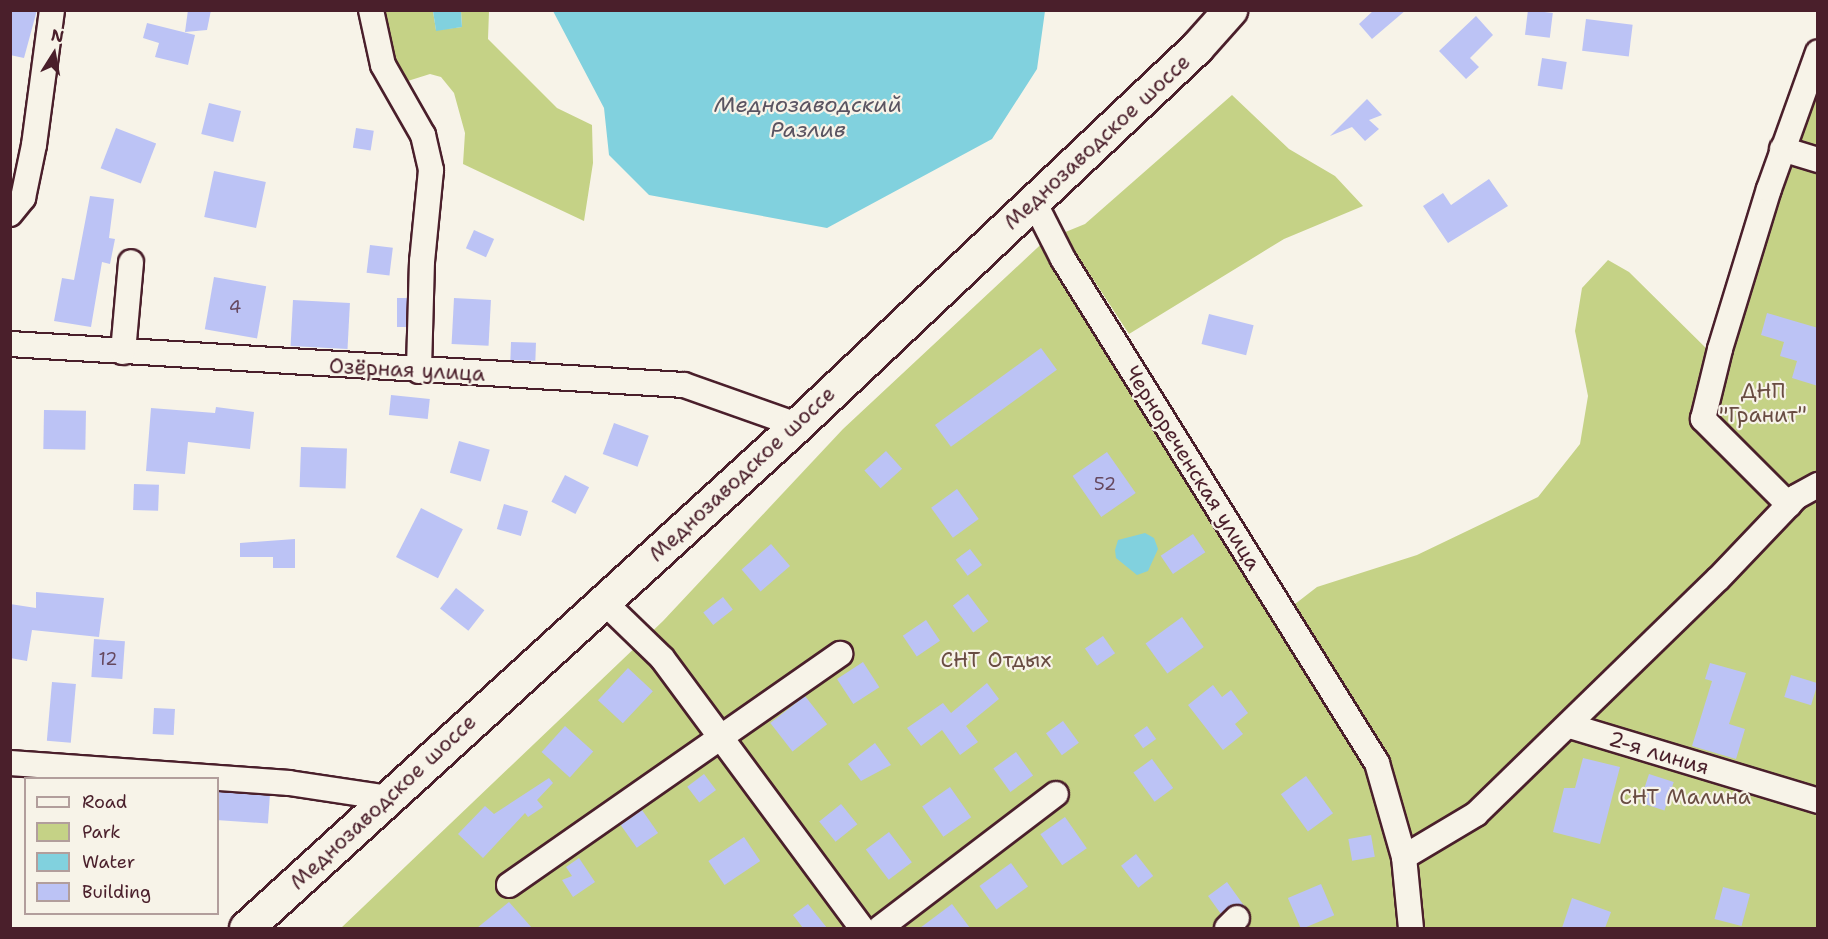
<!DOCTYPE html>
<html>
<head>
<meta charset="utf-8">
<style>
  body { margin:0 }
  #map { position:relative; width:1828px; height:939px; overflow:hidden; background:#f7f3e8; font-family:"Shantell Sans",sans-serif }
  div>[style] { position:absolute }
  [style*='--x'] { left:calc(var(--x)*1px); top:calc(var(--y)*1px); width:calc(var(--w)*1px); rotate:calc(var(--a)*1deg) }
  .green>* { inset:0; background:#c5d286 }
  .water>* { inset:0; background:#81d1de }
  .building>* { inset:0; background:#bcc3f5; transform-origin:0 0 }
  .roads { filter:drop-shadow(2px 0 #4a1f2b) drop-shadow(-2px 0 #4a1f2b) drop-shadow(0 2px #4a1f2b) drop-shadow(0 -2px #4a1f2b) }
  .street>* { height:24px; margin:-12px; padding:0 12px; transform-origin:12px; border-radius:12px; background:#f7f3e8 }
  .secondary>* { height:33px; margin:-16.5px; padding:0 16.5px; transform-origin:16.5px; border-radius:16.5px; background:#f7f3e8 }
  span { translate:-50% -50%; white-space:nowrap; text-align:center; line-height:1.15; -webkit-text-stroke:4.5px #f7f3e8; paint-order:stroke }
  .number-label { font-size:18px; color:#66485e }
  .number-label span { -webkit-text-stroke-width:0 }
  .street-label { font-size:21px; color:#4a1f2b }
  .park-label { font-size:21px; color:#694c42 }
  .water-label { font-size:22px; color:#5a5461; font-style:italic }
  .frame { position:absolute; inset:0; border:12px solid #4a1f2b; pointer-events:none }
  .legend { position:absolute; left:24px; top:777px; width:195px; height:138px; box-sizing:border-box; background:#f7f3e8; border:2px solid #b29e9c; margin:0; padding:8px 10px; list-style:none; font-size:18px; color:#4a1f2b }
  .legend li { display:flex; align-items:center; gap:12px; height:30px }
  .legend b { width:30px; border:2px solid #b29e9c }
  .north { position:absolute; left:24px; top:24px; width:60px; height:60px; -webkit-text-stroke:4px #f7f3e8; paint-order:stroke; rotate:11deg; font-size:16px; font-weight:700; line-height:24px; text-align:center; color:#4a1f2b }
  .north::after { content:''; display:block; margin:auto; width:21px; height:27px; background:#4a1f2b; clip-path:polygon(50% 0,100% 100%,50% 72%,0 100%) }
</style>
</head>
<body>
<div id="map">
  <div class="green">
    <div style="clip-path:polygon(371px 11px,433px 11px,436px 30px,462px 27px,461px 11px,489px 11px,488px 39px,557px 108px,592px 125px,593px 163px,584px 221px,463px 164px,465px 133px,454px 93px,441px 77px,430px 74px,395px 85px)"></div>
    <div style="clip-path:polygon(1817px 52px,1817px 928px,341px 928px,663px 621px,843px 429px,1051px 235px,1281px 608px,1295px 604px,1317px 587px,1417px 555px,1538px 497px,1580px 444px,1588px 396px,1575px 331px,1582px 288px,1608px 260px,1629px 272px,1717px 359px)"></div>
    <div style="clip-path:polygon(1232px 95px,1289px 149px,1335px 176px,1363px 206px,1284px 239px,1129px 334px,1063px 233px,1085px 224px)"></div>
  </div>
  <div class="water">
    <div style="clip-path:polygon(433px 11px,461px 11px,462px 27px,436px 31px)"></div>
    <div style="clip-path:polygon(553px 11px,1045px 11px,1037px 69px,992px 139px,827px 228px,649px 195px,609px 155px,604px 108px)"></div>
    <div style="clip-path:polygon(1145px 533px,1154px 538px,1158px 549px,1148px 571px,1137px 575px,1116px 558px,1115px 550px,1118px 540px)"></div>
  </div>
  <div class="building">
    <div style="clip-path:polygon(10px 10px,37px 10px,24px 58px,10px 55px)"></div>
    <div style="clip-path:polygon(188px 10px,211px 10px,207px 30px,185px 32px)"></div>
    <div style="clip-path:polygon(1374px 10px,1406px 10px,1372px 39px,1359px 24px)"></div>
    <div style="left:1528px;top:10px;width:25px;height:25px;rotate:7deg"></div>
    <div style="clip-path:polygon(1476px 16px,1493px 35px,1470px 58px,1479px 67px,1466px 79px,1439px 51px)"></div>
    <div style="left:1586px;top:19px;width:47px;height:32px;rotate:7deg"></div>
    <div style="clip-path:polygon(147px 23px,195px 35px,188px 65px,155px 57px,159px 43px,143px 38px)"></div>
    <div style="left:1542px;top:58px;width:25px;height:28px;rotate:9deg"></div>
    <div style="clip-path:polygon(1367px 99px,1382px 115px,1369px 120px,1379px 129px,1365px 141px,1352px 127px,1330px 136px)"></div>
    <div style="left:209px;top:103px;width:33px;height:32px;rotate:14deg"></div>
    <div style="left:116px;top:128px;width:43px;height:43px;rotate:21deg"></div>
    <div style="left:356px;top:128px;width:18px;height:20px;rotate:9deg"></div>
    <div style="left:214px;top:171px;width:53px;height:47px;rotate:12deg"></div>
    <div style="clip-path:polygon(1489px 179px,1508px 206px,1448px 243px,1423px 206px,1443px 193px,1451px 205px)"></div>
    <div style="clip-path:polygon(90px 196px,114px 199px,109px 238px,115px 239px,110px 264px,102px 262px,91px 327px,54px 321px,62px 278px,74px 280px)"></div>
    <div style="left:474px;top:230px;width:22px;height:20px;rotate:24deg"></div>
    <div style="left:370px;top:245px;width:23px;height:28px;rotate:7deg"></div>
    <div style="left:214px;top:277px;width:53px;height:53px;rotate:10deg"></div>
    <div style="left:397px;top:298px;width:10px;height:29px"></div>
    <div style="left:454px;top:298px;width:37px;height:46px;rotate:3deg"></div>
    <div style="left:293px;top:300px;width:57px;height:46px;rotate:3deg"></div>
    <div style="clip-path:polygon(1767px 313px,1818px 328px,1818px 386px,1792px 378px,1797px 361px,1780px 356px,1784px 342px,1761px 335px)"></div>
    <div style="left:1209px;top:314px;width:46px;height:31px;rotate:14deg"></div>
    <div style="left:511px;top:342px;width:25px;height:18px;rotate:2deg"></div>
    <div style="left:1041px;top:348px;width:27px;height:131px;rotate:54deg"></div>
    <div style="left:391px;top:395px;width:39px;height:20px;rotate:6deg"></div>
    <div style="clip-path:polygon(216px 407px,254px 412px,250px 449px,188px 442px,185px 474px,146px 471px,151px 408px,215px 413px)"></div>
    <div style="left:44px;top:410px;width:42px;height:39px;rotate:1deg"></div>
    <div style="left:614px;top:423px;width:37px;height:33px;rotate:20deg"></div>
    <div style="left:459px;top:441px;width:32px;height:33px;rotate:16deg"></div>
    <div style="left:301px;top:447px;width:46px;height:40px;rotate:2deg"></div>
    <div style="left:886px;top:451px;width:24px;height:29px;rotate:48deg"></div>
    <div style="left:1107px;top:452px;width:50px;height:42px;rotate:55deg"></div>
    <div style="left:565px;top:475px;width:27px;height:30px;rotate:27deg"></div>
    <div style="left:134px;top:484px;width:25px;height:26px;rotate:2deg"></div>
    <div style="left:957px;top:489px;width:37px;height:32px;rotate:54deg"></div>
    <div style="left:504px;top:504px;width:25px;height:26px;rotate:16deg"></div>
    <div style="left:421px;top:508px;width:47px;height:55px;rotate:27deg"></div>
    <div style="left:1193px;top:534px;width:22px;height:39px;rotate:56deg"></div>
    <div style="clip-path:polygon(295px 539px,295px 568px,273px 568px,273px 557px,240px 557px,240px 543px)"></div>
    <div style="left:771px;top:544px;width:29px;height:39px;rotate:49deg"></div>
    <div style="left:970px;top:549px;width:20px;height:18px;rotate:53deg"></div>
    <div style="left:456px;top:588px;width:36px;height:26px;rotate:38deg"></div>
    <div style="clip-path:polygon(36px 592px,104px 598px,99px 637px,32px 630px,27px 661px,10px 658px,10px 604px,36px 608px)"></div>
    <div style="left:968px;top:594px;width:34px;height:19px;rotate:53deg"></div>
    <div style="left:723px;top:597px;width:16px;height:25px;rotate:52deg"></div>
    <div style="left:1182px;top:617px;width:37px;height:45px;rotate:54deg"></div>
    <div style="left:926px;top:620px;width:25px;height:28px;rotate:56deg"></div>
    <div style="left:1103px;top:636px;width:21px;height:22px;rotate:55deg"></div>
    <div style="left:94px;top:639px;width:31px;height:38px;rotate:4deg"></div>
    <div style="left:863px;top:662px;width:30px;height:31px;rotate:57deg"></div>
    <div style="clip-path:polygon(1710px 663px,1746px 673px,1729px 724px,1745px 729px,1736px 759px,1692px 746px,1712px 681px,1705px 679px)"></div>
    <div style="left:628px;top:668px;width:34px;height:44px;rotate:43deg"></div>
    <div style="left:1791px;top:675px;width:28px;height:23px;rotate:17deg"></div>
    <div style="left:52px;top:682px;width:24px;height:59px;rotate:5deg"></div>
    <div style="clip-path:polygon(987px 683px,999px 699px,966px 726px,978px 742px,960px 755px,942px 730px,921px 746px,907px 728px,943px 703px,951px 713px)"></div>
    <div style="clip-path:polygon(1213px 685px,1222px 697px,1231px 690px,1248px 713px,1235px 724px,1243px 734px,1223px 750px,1188px 705px)"></div>
    <div style="left:805px;top:696px;width:36px;height:44px;rotate:52deg"></div>
    <div style="left:154px;top:708px;width:21px;height:26px;rotate:3deg"></div>
    <div style="left:1063px;top:721px;width:27px;height:21px;rotate:54deg"></div>
    <div style="left:565px;top:726px;width:38px;height:35px;rotate:42deg"></div>
    <div style="left:1147px;top:726px;width:16px;height:16px;rotate:55deg"></div>
    <div style="clip-path:polygon(875px 743px,891px 765px,861px 781px,848px 764px)"></div>
    <div style="left:1016px;top:752px;width:29px;height:28px;rotate:54deg"></div>
    <div style="clip-path:polygon(1583px 758px,1620px 767px,1600px 844px,1553px 832px,1564px 788px,1575px 788px)"></div>
    <div style="left:1152px;top:759px;width:36px;height:23px;rotate:54deg"></div>
    <div style="left:704px;top:774px;width:20px;height:21px;rotate:53deg"></div>
    <div style="left:1649px;top:774px;width:26px;height:30px;rotate:18deg"></div>
    <div style="left:1306px;top:776px;width:46px;height:31px;rotate:54deg"></div>
    <div style="clip-path:polygon(549px 778px,553px 783px,537px 800px,543px 807px,528px 817px,525px 813px,483px 858px,458px 834px,485px 806px,494px 814px)"></div>
    <div style="left:950px;top:787px;width:37px;height:34px;rotate:55deg"></div>
    <div style="left:218px;top:792px;width:52px;height:28px;rotate:4deg"></div>
    <div style="left:841px;top:804px;width:26px;height:28px;rotate:51deg"></div>
    <div style="left:642px;top:810px;width:28px;height:26px;rotate:55deg"></div>
    <div style="left:1065px;top:817px;width:38px;height:30px;rotate:55deg"></div>
    <div style="left:889px;top:832px;width:38px;height:29px;rotate:53deg"></div>
    <div style="left:1371px;top:835px;width:22px;height:23px;rotate:80deg"></div>
    <div style="left:744px;top:837px;width:29px;height:43px;rotate:56deg"></div>
    <div style="left:1136px;top:854px;width:28px;height:19px;rotate:52deg"></div>
    <div style="clip-path:polygon(579px 858px,595px 882px,573px 897px,562px 880px,572px 876px,566px 867px)"></div>
    <div style="left:1011px;top:863px;width:29px;height:39px;rotate:54deg"></div>
    <div style="clip-path:polygon(1227px 882px,1245px 907px,1233px 904px,1221px 914px,1208px 896px)"></div>
    <div style="left:1321px;top:884px;width:34px;height:36px;rotate:67deg"></div>
    <div style="left:1723px;top:887px;width:28px;height:33px;rotate:15deg"></div>
    <div style="clip-path:polygon(1572px 898px,1611px 912px,1605px 928px,1562px 928px)"></div>
    <div style="clip-path:polygon(509px 902px,532px 928px,477px 928px)"></div>
    <div style="clip-path:polygon(808px 904px,827px 928px,803px 928px,793px 915px)"></div>
    <div style="clip-path:polygon(952px 904px,970px 928px,920px 928px)"></div>
  </div>
  <div class="roads">
    <div class="street">
      <div style="--x:371;--y:10;--w:56;--a:77.7"></div>
      <div style="--x:383;--y:65;--w:81;--a:60.3"></div>
      <div style="--x:423;--y:135;--w:36;--a:77"></div>
      <div style="--x:431;--y:170;--w:91;--a:95.6"></div>
      <div style="--x:422;--y:261;--w:110;--a:91.6"></div>
      <div style="--x:1782;--y:149;--w:38;--a:17"></div>
      <div style="--x:1034;--y:202;--w:64;--a:63"></div>
      <div style="--x:1063;--y:259;--w:594;--a:58.08"></div>
      <div style="--x:1377;--y:763;--w:98;--a:74"></div>
      <div style="--x:1404;--y:857;--w:71;--a:84.4"></div>
      <div style="--x:10;--y:214;--w:21;--a:-51"></div>
      <div style="--x:23;--y:198;--w:54;--a:-78.3"></div>
      <div style="--x:34;--y:145;--w:136;--a:-82.4"></div>
      <div style="--x:10;--y:344;--w:675;--a:3.48"></div>
      <div style="--x:684;--y:385;--w:120;--a:19.5"></div>
      <div style="--x:123;--y:352;--w:90;--a:-84.9"></div>
      <div style="--x:1789;--y:505;--w:122;--a:-135"></div>
      <div style="--x:1703;--y:419;--w:72;--a:-76.3"></div>
      <div style="--x:1720;--y:349;--w:167;--a:-73"></div>
      <div style="--x:1769;--y:189;--w:145;--a:-70.3"></div>
      <div style="--x:603;--y:601;--w:82;--a:44"></div>
      <div style="--x:662;--y:658;--w:336;--a:53.5"></div>
      <div style="--x:1570;--y:726;--w:259;--a:16.8"></div>
      <div style="--x:10;--y:763;--w:280;--a:4.1"></div>
      <div style="--x:289;--y:783;--w:100;--a:8.6"></div>
      <div style="--x:1404;--y:857;--w:84;--a:-30.8"></div>
      <div style="--x:1476;--y:814;--w:337;--a:-44.2"></div>
      <div style="--x:1718;--y:579;--w:113;--a:-46.4"></div>
      <div style="--x:1796;--y:497;--w:25;--a:-29"></div>
      <div style="--x:509;--y:885;--w:404;--a:-34.9"></div>
      <div style="--x:880;--y:928;--w:221;--a:-37.3"></div>
      <div style="--x:1227;--y:928;--w:14;--a:-45"></div>
    </div>
    <div class="secondary">
      <div style="--x:246;--y:928;--w:746;--a:-42.39"></div>
      <div style="--x:797;--y:425;--w:550;--a:-43.38"></div>
      <div style="--x:1197;--y:47;--w:50;--a:-48.3"></div>
    </div>
  </div>
  <div class="number-label">
    <span style="left:235px;top:307px">4</span>
    <span style="left:1105px;top:484px">52</span>
    <span style="left:108px;top:659px">12</span>
  </div>
  <div class="street-label">
    <span style="left:1097px;top:142px;rotate:-43deg">Меднозаводское шоссе</span>
    <span style="left:407px;top:370px;rotate:3deg">Озёрная улица</span>
    <span style="left:1193px;top:468px;rotate:58deg">Чернореченская улица</span>
    <span style="left:742px;top:474px;rotate:-43deg">Меднозаводское шоссе</span>
    <span style="left:1659px;top:753px;rotate:17deg">2-я линия</span>
    <span style="left:383px;top:802px;rotate:-43deg">Меднозаводское шоссе</span>
  </div>
  <div class="park-label">
    <span style="left:1763px;top:403px">ДНП<br>"Гранит"</span>
    <span style="left:996px;top:660px">СНТ Отдых</span>
    <span style="left:1685px;top:797px">СНТ Малина</span>
  </div>
  <div class="water-label">
    <span style="left:808px;top:117px">Меднозаводский<br>Разлив</span>
  </div>
  <div class="frame"></div>
  <ul class="legend">
  <li><b style="height:8px;background:#f7f3e8"></b>Road</li>
  <li><b style="height:16px;background:#c5d286"></b>Park</li>
  <li><b style="height:16px;background:#81d1de"></b>Water</li>
  <li><b style="height:16px;background:#bcc3f5"></b>Building</li>
  </ul>
  <div class="north">N</div>
</div>
</body>
</html>
